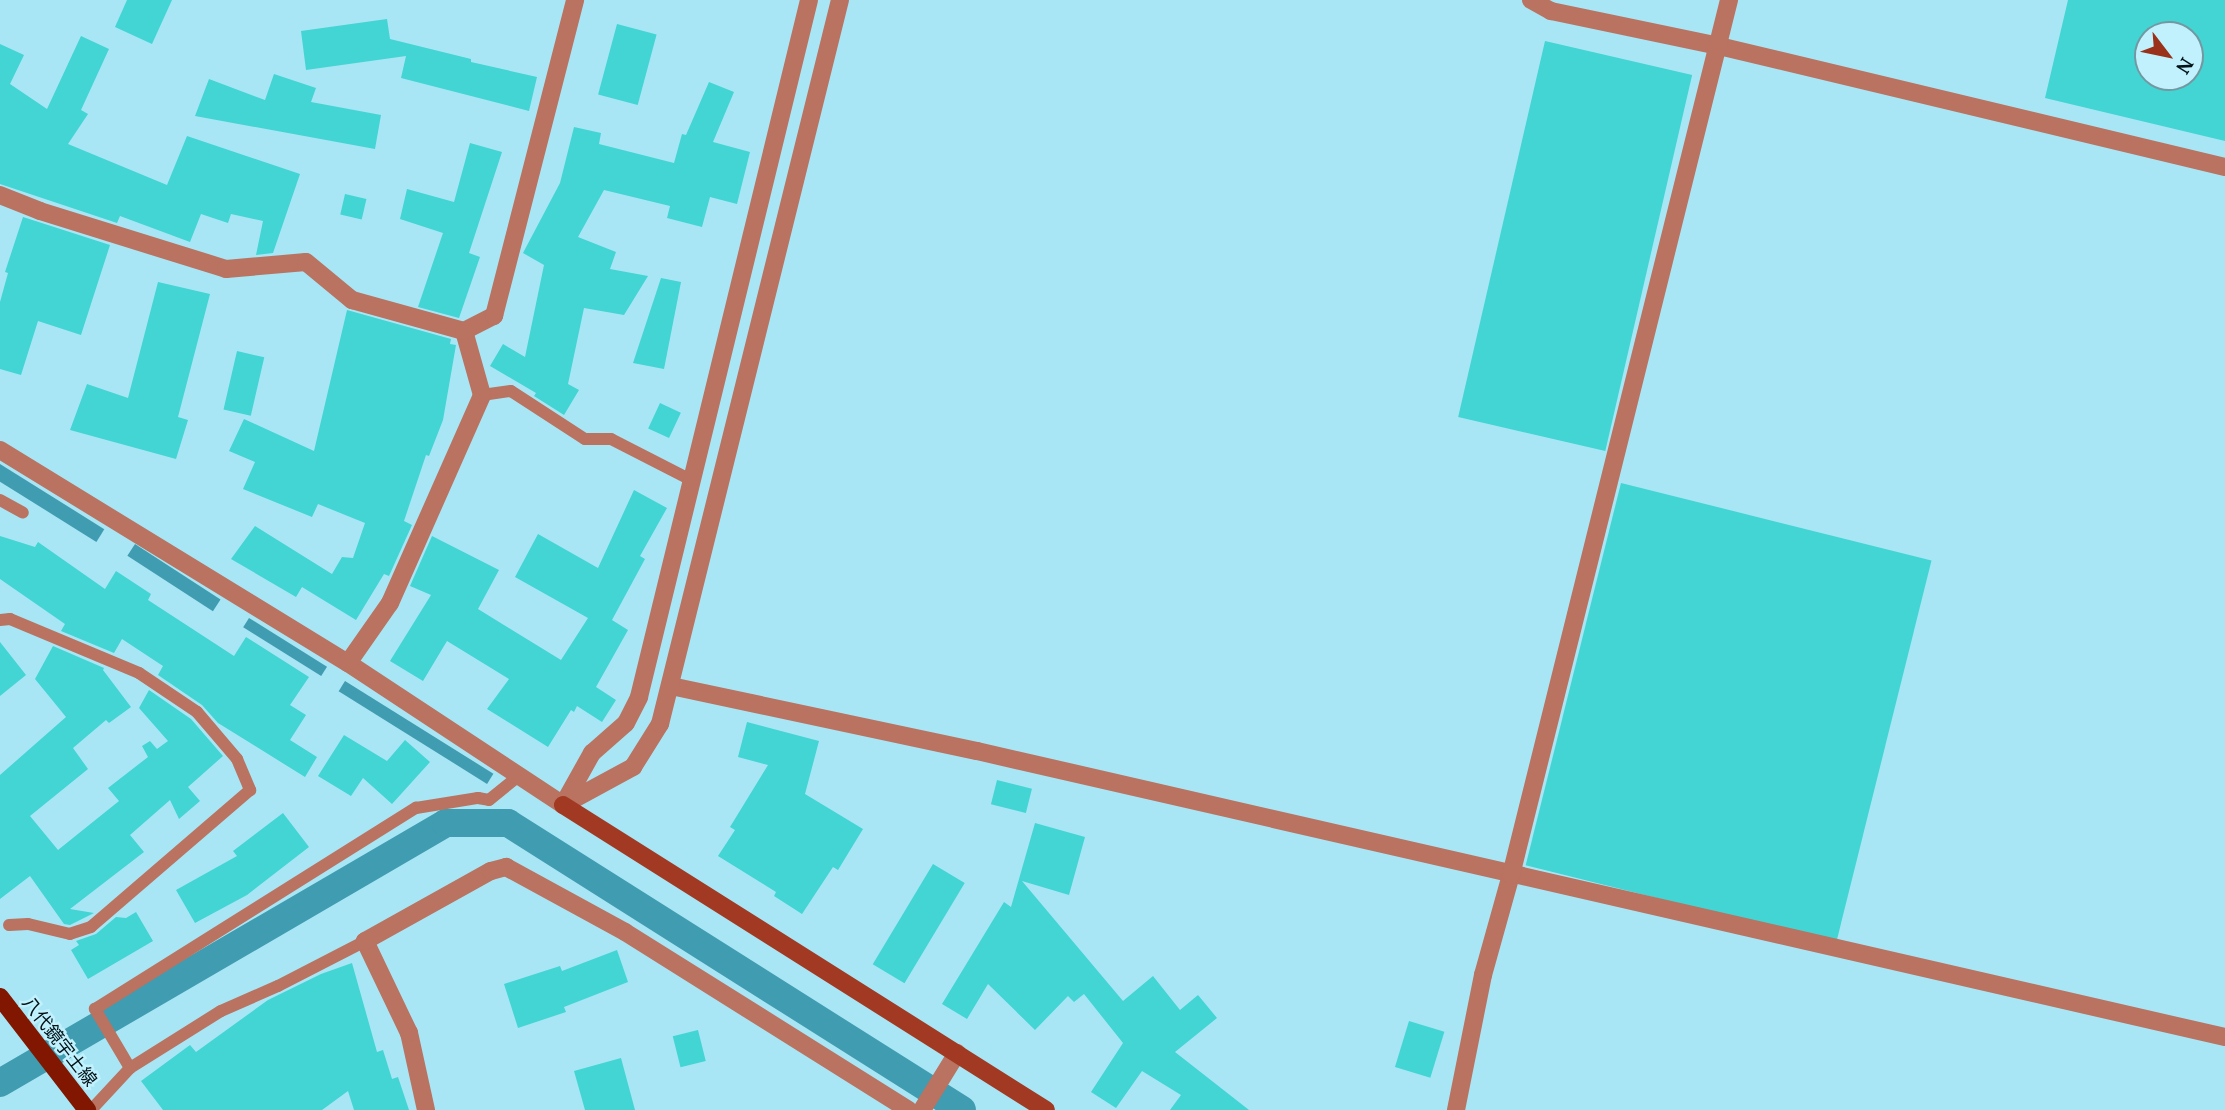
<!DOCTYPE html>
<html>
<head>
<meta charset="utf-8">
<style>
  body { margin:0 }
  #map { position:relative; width:2225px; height:1110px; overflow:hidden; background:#a8e6f5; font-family:"PT Serif","Noto Sans JP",serif }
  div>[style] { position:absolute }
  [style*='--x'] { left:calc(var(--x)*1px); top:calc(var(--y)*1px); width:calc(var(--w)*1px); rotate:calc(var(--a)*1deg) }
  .water>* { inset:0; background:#409cb0; transform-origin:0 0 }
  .canal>* { height:28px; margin:-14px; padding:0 14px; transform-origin:14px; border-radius:14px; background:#409cb0 }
  .building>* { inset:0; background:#42d5d3; transform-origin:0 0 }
  .lane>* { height:12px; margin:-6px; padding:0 6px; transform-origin:6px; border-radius:6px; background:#ba7261 }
  .street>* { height:18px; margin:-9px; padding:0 9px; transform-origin:9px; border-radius:9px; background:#ba7261 }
  .secondary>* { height:18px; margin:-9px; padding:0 9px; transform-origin:9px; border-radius:9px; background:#a23922 }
  .primary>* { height:18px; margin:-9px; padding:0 9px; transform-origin:9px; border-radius:9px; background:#811700 }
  span { translate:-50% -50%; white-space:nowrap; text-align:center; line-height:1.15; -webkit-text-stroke:5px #c0f1fd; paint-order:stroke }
  .street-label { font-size:18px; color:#001217 }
  .north { position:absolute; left:2134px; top:21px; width:70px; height:70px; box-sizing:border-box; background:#c0f1fd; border:2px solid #7398a1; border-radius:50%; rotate:122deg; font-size:19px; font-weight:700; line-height:28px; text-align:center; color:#001217 }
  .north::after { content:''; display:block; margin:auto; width:24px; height:32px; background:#9a311a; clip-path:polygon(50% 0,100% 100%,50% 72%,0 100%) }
</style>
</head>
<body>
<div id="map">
  <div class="water">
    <div style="left:0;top:464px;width:123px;height:15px;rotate:32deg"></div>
    <div style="left:135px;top:544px;width:102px;height:14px;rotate:33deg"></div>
    <div style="left:249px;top:618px;width:92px;height:11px;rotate:32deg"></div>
    <div style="left:345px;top:681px;width:175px;height:12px;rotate:32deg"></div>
  </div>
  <div class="canal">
    <div style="--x:0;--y:1083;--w:516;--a:-30.24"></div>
    <div style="--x:446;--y:823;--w:62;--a:0"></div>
    <div style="--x:508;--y:823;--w:537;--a:32.3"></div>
  </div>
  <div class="building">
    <div style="clip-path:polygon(127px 0,172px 0,152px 44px,115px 27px)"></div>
    <div style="clip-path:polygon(evenodd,2068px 0,2225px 0,2225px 141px,2045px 98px,2068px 0,2148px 35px,2190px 35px,2190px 77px,2148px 77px,2148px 35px)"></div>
    <div style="clip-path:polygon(387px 19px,390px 39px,471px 59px,471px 62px,537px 77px,529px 111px,401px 78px,406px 56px,306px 70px,301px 31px)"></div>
    <div style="left:617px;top:24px;width:41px;height:73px;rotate:15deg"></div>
    <div style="clip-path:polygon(81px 36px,109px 49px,81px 110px,88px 114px,68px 144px,167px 185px,187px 136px,300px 174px,273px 253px,256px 255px,263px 221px,231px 214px,228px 223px,201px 214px,190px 242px,120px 216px,117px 223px,0 184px,0 44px,24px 55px,10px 84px,47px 109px)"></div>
    <div style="left:1545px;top:41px;width:151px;height:386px;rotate:13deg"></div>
    <div style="clip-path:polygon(274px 74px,316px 88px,311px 102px,381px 115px,375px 149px,195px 116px,209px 79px,265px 100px)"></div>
    <div style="clip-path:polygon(709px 82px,734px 92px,713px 142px,750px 152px,737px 204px,710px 197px,702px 227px,667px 218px,670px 206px,604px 190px,578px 237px,616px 252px,610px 269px,648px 276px,624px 315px,584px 308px,568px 384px,579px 390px,564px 415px,534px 396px,536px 393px,490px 366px,503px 344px,525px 357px,544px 265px,523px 253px,560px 183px,574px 127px,601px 133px,599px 144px,674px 163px,682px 134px,686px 135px)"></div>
    <div style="clip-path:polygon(470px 143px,502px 152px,469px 253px,480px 257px,459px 318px,418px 307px,443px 233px,400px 219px,407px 189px,454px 202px)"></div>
    <div style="left:345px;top:194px;width:22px;height:21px;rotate:13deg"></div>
    <div style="clip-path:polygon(23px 217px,110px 245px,81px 335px,38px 321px,21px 375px,0 369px,0 302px,8px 273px,5px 272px)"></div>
    <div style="clip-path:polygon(661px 278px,681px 282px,664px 369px,633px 363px)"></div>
    <div style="clip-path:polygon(158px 282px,210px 294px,178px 417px,188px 420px,176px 459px,70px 430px,87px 384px,128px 398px)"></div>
    <div style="clip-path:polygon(347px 310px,451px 339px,450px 344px,456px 345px,443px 420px,429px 456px,426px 455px,404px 521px,412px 525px,389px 576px,384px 574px,356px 620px,302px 587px,296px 597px,231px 559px,255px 526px,332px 574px,342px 557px,353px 558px,365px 523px,318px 504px,312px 517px,243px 489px,255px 462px,229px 451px,244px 419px,314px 451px)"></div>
    <div style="left:237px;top:351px;width:28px;height:60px;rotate:13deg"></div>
    <div style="left:660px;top:403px;width:23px;height:28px;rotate:25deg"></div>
    <div style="left:1621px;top:483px;width:320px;height:394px;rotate:14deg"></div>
    <div style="clip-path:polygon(634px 490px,667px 508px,640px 556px,645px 559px,612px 620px,628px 630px,596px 687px,616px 700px,602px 722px,577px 706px,574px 712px,571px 710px,548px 747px,487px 709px,509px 679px,447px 641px,423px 681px,390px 661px,431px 595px,410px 586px,432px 536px,499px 570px,478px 609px,561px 660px,588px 618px,515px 577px,538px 534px,598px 568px)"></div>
    <div style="clip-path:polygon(0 536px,35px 547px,38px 542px,105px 589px,116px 571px,151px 594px,148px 600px,234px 656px,246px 637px,309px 677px,290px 705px,306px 715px,290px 740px,317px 757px,305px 777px,218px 723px,202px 705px,158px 675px,163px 666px,122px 639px,114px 653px,61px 631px,65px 624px,0 579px)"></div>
    <div style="clip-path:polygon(0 642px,26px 675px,0 696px)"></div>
    <div style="clip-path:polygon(53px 646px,104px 668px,103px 670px,131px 707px,109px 723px,106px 720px,73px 748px,88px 769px,30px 816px,58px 850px,119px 801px,108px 788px,148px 757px,142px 746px,150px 741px,157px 749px,168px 741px,139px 708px,149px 690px,191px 719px,223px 756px,188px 787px,200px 801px,179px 819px,170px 800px,130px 835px,144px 852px,70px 909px,94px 913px,70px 925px,64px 924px,30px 876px,0 899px,0 775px,66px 717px,35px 679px)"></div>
    <div style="clip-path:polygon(747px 722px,819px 741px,805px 794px,863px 829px,838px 870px,833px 867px,802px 914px,774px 896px,776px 892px,718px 856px,735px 830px,730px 827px,768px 765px,738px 757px)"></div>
    <div style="clip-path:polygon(344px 735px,387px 761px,405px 740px,430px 762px,392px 804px,363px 778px,351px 796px,318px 776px)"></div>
    <div style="left:997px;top:780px;width:36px;height:25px;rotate:14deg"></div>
    <div style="clip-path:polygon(283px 813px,309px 847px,247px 895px,195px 923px,176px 890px,237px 856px,233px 851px)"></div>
    <div style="clip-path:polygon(1035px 823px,1085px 837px,1069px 895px,1022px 881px,1123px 1001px,1153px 976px,1180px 1010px,1198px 995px,1217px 1018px,1175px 1052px,1249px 1110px,1170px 1110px,1181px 1095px,1142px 1071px,1116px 1108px,1091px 1092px,1123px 1043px,1084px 994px,1074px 1002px,1068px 996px,1035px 1030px,988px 984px,967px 1019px,942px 1004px,1004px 902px,1011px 907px)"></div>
    <div style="left:933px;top:864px;width:37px;height:117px;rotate:31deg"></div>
    <div style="clip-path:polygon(136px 912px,153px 941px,88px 979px,71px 950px,79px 945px,76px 941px,96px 934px,116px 917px,126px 918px)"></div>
    <div style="clip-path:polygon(617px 950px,628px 982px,564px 1007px,566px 1012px,518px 1028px,504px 984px,560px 966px,562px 971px)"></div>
    <div style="clip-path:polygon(352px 963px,377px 1052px,383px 1050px,392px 1079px,398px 1077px,409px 1110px,354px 1110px,348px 1091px,322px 1110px,163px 1110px,141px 1081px,190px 1045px,196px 1052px,268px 1000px,321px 974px)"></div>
    <div style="left:1409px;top:1021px;width:37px;height:48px;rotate:17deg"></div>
    <div style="left:698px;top:1030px;width:32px;height:26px;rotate:76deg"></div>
    <div style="clip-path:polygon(621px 1058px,635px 1110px,585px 1110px,574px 1071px)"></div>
  </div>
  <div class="lane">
    <div style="--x:482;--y:395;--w:29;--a:-8"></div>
    <div style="--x:511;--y:391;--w:88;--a:33"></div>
    <div style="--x:585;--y:439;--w:26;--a:0"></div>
    <div style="--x:611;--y:439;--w:90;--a:27.1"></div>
    <div style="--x:0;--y:500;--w:26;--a:29"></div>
    <div style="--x:0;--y:620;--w:10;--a:-6"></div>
    <div style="--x:10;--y:619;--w:140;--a:22.7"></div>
    <div style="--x:139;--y:673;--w:70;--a:33.9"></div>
    <div style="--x:197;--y:712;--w:62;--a:49.6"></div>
    <div style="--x:237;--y:759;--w:34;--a:67"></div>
    <div style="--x:250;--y:790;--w:210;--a:139.3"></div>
    <div style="--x:91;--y:927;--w:22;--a:162"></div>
    <div style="--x:70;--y:934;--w:43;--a:-166.6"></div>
    <div style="--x:28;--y:924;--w:19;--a:177"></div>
    <div style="--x:130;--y:1068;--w:69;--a:-120.7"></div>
    <div style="--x:95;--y:1009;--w:379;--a:-32.1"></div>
    <div style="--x:416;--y:808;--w:63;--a:-9.2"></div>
    <div style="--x:478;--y:798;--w:11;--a:10"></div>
    <div style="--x:489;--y:800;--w:36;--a:-39"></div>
    <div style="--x:91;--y:1110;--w:57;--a:-47.1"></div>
    <div style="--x:130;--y:1068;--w:107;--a:-32.1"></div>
    <div style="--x:221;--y:1011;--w:62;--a:-23.7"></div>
    <div style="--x:278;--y:986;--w:98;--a:-27.3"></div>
  </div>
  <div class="street">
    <div style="--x:1531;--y:0;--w:23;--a:29"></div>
    <div style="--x:1551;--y:11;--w:172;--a:11.8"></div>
    <div style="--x:1719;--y:46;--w:520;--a:13.45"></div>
    <div style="--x:0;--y:195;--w:43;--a:21.8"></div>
    <div style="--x:40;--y:211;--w:195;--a:17.3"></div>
    <div style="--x:226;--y:269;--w:80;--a:-5"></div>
    <div style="--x:306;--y:262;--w:60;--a:39.6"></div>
    <div style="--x:352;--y:300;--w:116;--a:15.5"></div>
    <div style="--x:0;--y:450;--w:408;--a:31.5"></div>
    <div style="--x:348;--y:663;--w:258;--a:33.4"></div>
    <div style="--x:348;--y:663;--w:73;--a:-55"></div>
    <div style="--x:390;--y:603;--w:227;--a:-66.1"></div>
    <div style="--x:482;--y:395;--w:66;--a:-105.7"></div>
    <div style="--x:464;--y:331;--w:34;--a:-27"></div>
    <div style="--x:494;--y:316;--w:326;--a:-75.6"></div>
    <div style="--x:671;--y:686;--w:313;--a:12"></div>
    <div style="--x:977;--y:751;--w:1280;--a:12.91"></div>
    <div style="--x:563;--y:805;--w:80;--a:-28.5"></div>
    <div style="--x:633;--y:767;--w:51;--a:-57.9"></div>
    <div style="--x:660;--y:724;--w:746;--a:-76.04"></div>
    <div style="--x:563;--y:805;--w:60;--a:-60.9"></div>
    <div style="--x:592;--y:753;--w:45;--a:-41.4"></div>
    <div style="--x:626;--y:723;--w:29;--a:-63"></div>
    <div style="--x:639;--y:697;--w:717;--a:-76.29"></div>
    <div style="--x:426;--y:1110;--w:79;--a:-102.4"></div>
    <div style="--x:409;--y:1033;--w:102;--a:-115.6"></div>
    <div style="--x:365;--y:941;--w:144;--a:-29.1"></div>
    <div style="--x:491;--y:871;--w:16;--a:-15"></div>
    <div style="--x:506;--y:867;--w:136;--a:28.6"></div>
    <div style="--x:625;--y:932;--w:335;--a:32.1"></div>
    <div style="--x:922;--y:1110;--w:67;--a:-58.4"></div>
    <div style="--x:1456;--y:1110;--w:138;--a:-78.7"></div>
    <div style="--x:1483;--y:975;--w:104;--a:-74.4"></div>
    <div style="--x:1511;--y:875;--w:902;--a:-76.01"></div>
  </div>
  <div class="secondary">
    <div style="--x:563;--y:805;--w:571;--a:32.27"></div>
  </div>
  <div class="primary">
    <div style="--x:0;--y:997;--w:143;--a:52.4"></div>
  </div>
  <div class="street-label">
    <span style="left:60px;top:1041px;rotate:52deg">八代鏡宇土線</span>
  </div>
  <div class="north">N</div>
</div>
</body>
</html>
